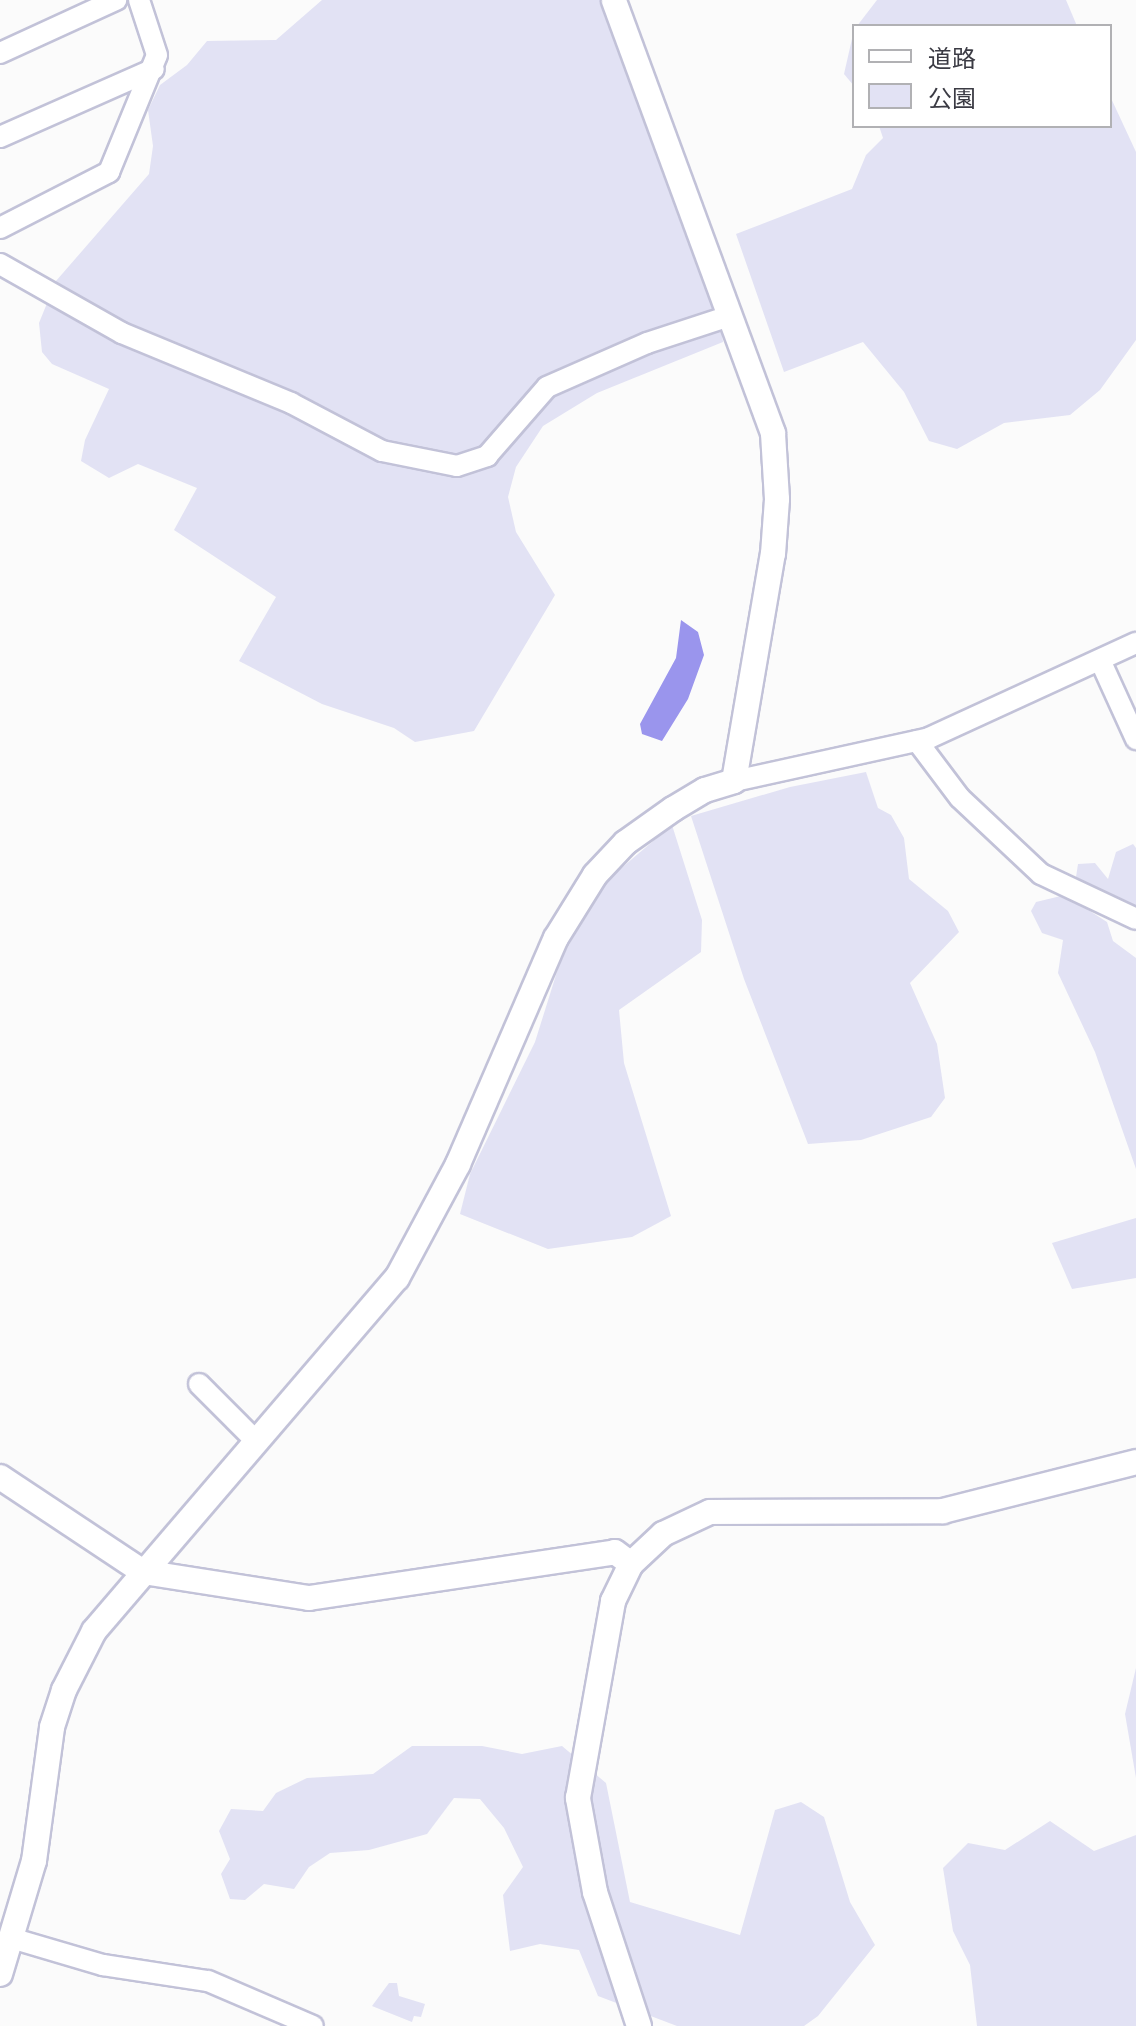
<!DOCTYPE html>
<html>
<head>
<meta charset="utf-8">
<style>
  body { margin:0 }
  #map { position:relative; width:1136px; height:2026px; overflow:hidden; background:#fbfbfb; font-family:Quicksand,"Noto Sans JP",sans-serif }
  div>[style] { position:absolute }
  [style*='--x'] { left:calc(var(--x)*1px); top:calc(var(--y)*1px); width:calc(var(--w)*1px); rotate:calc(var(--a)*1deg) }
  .green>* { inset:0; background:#e2e2f4 }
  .water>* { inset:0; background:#9a95ed }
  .roads { filter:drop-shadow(2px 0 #c2c2d8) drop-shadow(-2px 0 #c2c2d8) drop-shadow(0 2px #c2c2d8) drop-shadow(0 -2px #c2c2d8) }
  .minor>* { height:20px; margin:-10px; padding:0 10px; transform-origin:10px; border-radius:10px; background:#fff }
  .tertiary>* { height:24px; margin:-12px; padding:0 12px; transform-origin:12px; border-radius:12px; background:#fff }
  span { translate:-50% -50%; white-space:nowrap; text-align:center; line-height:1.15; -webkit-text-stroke:6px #fff; paint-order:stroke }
  .legend { position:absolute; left:852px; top:24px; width:260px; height:104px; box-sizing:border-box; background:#fff; border:2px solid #b1b1b4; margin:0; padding:10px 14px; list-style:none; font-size:24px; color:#3b3b44 }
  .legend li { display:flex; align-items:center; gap:16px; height:40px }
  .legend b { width:40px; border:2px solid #b1b1b4 }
</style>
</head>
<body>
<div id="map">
  <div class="green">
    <div style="clip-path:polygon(322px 0,600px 0,718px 296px,723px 342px,597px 393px,543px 426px,516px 467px,508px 497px,516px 532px,555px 595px,474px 731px,415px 742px,394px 728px,322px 704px,239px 661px,276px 597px,174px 530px,197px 488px,138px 464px,109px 478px,81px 461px,85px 440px,109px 389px,52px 364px,42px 352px,39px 323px,56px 281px,149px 174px,153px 146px,148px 110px,160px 85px,187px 65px,207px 41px,276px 40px)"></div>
    <div style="clip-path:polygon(877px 0,1066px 0,1077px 26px,857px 26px)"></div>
    <div style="clip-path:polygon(854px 30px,854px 86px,844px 74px)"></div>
    <div style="clip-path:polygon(1110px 96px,1136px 152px,1136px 340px,1100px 390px,1070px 415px,1004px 423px,957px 449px,929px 441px,904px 392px,863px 342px,784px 372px,736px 234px,852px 189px,866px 155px,883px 138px,879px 126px,1110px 126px)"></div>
    <div style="clip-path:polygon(866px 772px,878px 808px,891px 815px,904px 838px,909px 879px,948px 911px,959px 932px,910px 983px,937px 1044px,945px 1098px,931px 1117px,861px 1140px,808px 1144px,744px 979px,691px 816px,790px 787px)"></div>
    <div style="clip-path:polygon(672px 825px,702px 920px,701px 952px,619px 1010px,624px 1063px,671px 1216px,632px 1237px,548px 1249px,460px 1214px,470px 1174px,535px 1042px,561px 959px,605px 882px)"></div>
    <div style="clip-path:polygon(1133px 844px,1136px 848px,1136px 911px,1076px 877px,1078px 864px,1095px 863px,1108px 879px,1116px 852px)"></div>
    <div style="clip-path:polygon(1065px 895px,1107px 922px,1113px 941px,1136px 958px,1136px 1169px,1095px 1052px,1058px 973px,1063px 940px,1042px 933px,1031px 911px,1036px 902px)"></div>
    <div style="clip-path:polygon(1136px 1218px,1136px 1278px,1072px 1289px,1052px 1243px)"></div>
    <div style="clip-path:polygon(1136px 1668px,1136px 1778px,1125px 1714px)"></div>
    <div style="clip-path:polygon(412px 1746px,482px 1746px,522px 1754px,562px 1746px,606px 1783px,630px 1902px,740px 1935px,775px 1810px,801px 1802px,824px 1817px,850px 1902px,875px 1945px,818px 2016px,804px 2026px,677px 2026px,598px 1996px,579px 1950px,540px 1944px,510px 1951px,503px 1895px,523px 1867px,504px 1828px,480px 1799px,454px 1798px,427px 1834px,369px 1850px,330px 1853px,309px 1867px,294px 1889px,264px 1884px,245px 1900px,230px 1899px,221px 1874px,230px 1859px,219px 1831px,231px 1809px,263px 1811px,276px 1793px,307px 1778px,373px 1774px)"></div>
    <div style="clip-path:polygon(1050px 1821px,1094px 1851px,1136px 1835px,1136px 2026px,977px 2026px,970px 1965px,953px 1931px,943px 1868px,968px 1843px,1005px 1850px)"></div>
    <div style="clip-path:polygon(389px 1983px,397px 1983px,399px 1996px,425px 2004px,421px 2017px,414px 2016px,412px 2022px,372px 2006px)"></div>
  </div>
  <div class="water">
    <div style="clip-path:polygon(681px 620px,698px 632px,704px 655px,688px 699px,662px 741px,642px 734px,640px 724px,676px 658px)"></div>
  </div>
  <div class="roads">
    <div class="minor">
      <div style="--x:0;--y:53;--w:128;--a:-24.6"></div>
      <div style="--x:0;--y:137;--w:168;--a:-23.8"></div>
      <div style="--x:0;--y:228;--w:123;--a:-27.2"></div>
      <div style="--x:109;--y:172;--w:126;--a:-67.7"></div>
      <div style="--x:157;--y:55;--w:58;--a:-108.1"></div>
      <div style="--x:0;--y:264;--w:140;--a:29.5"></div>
      <div style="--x:122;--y:333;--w:183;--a:22.5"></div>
      <div style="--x:291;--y:403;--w:103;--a:27.8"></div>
      <div style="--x:382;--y:451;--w:76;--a:11.3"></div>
      <div style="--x:457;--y:466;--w:32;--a:-18"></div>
      <div style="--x:487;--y:456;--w:91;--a:-49"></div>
      <div style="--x:547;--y:387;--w:109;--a:-23.7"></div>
      <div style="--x:647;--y:343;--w:86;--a:-18.2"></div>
      <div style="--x:1100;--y:660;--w:87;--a:65.5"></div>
      <div style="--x:917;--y:741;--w:71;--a:53"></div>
      <div style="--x:960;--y:798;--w:111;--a:43.2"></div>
      <div style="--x:1041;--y:874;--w:105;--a:25.3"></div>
      <div style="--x:734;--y:781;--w:200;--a:-12.4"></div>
      <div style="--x:929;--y:738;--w:228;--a:-24.7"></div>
      <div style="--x:199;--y:1384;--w:82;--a:45"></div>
      <div style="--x:11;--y:1938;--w:96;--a:16.4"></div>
      <div style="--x:103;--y:1965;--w:106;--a:8.7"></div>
      <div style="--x:208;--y:1981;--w:114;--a:23.2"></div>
    </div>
    <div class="tertiary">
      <div style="--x:0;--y:1477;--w:172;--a:33.6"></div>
      <div style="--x:143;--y:1572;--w:168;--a:8.9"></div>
      <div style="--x:309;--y:1598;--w:309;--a:-8.5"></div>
      <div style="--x:615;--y:1552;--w:20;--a:37"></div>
      <div style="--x:0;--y:1974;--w:118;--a:-73.3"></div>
      <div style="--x:34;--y:1861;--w:135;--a:-82.3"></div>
      <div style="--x:52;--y:1727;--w:39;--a:-72"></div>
      <div style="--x:64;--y:1690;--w:66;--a:-63"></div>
      <div style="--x:94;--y:1631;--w:465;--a:-49.4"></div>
      <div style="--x:397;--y:1278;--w:129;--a:-61.8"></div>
      <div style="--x:458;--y:1164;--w:246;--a:-66.6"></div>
      <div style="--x:556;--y:938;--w:74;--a:-58.2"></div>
      <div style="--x:595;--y:875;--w:44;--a:-46.8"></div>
      <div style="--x:625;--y:843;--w:59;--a:-35.3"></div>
      <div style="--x:673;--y:809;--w:37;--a:-31"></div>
      <div style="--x:705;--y:790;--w:30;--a:-17"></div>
      <div style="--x:734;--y:781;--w:230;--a:-80.3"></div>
      <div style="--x:773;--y:554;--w:55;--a:-85.8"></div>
      <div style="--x:777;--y:499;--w:66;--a:-93.5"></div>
      <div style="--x:773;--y:433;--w:461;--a:-110.2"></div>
      <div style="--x:639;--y:2026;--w:141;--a:-108.2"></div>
      <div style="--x:595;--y:1892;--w:96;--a:-100.3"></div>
      <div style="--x:578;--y:1798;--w:200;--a:-79.9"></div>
      <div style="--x:613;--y:1601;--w:41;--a:-64.1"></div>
      <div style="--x:631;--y:1564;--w:44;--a:-43.2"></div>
      <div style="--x:663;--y:1534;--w:52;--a:-25.1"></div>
      <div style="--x:710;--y:1512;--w:233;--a:-0.2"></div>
      <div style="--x:943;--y:1511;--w:199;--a:-14.2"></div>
    </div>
  </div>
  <ul class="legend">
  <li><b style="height:10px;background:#fff"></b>道路</li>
  <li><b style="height:22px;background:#e2e2f4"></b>公園</li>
  </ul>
</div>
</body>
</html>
